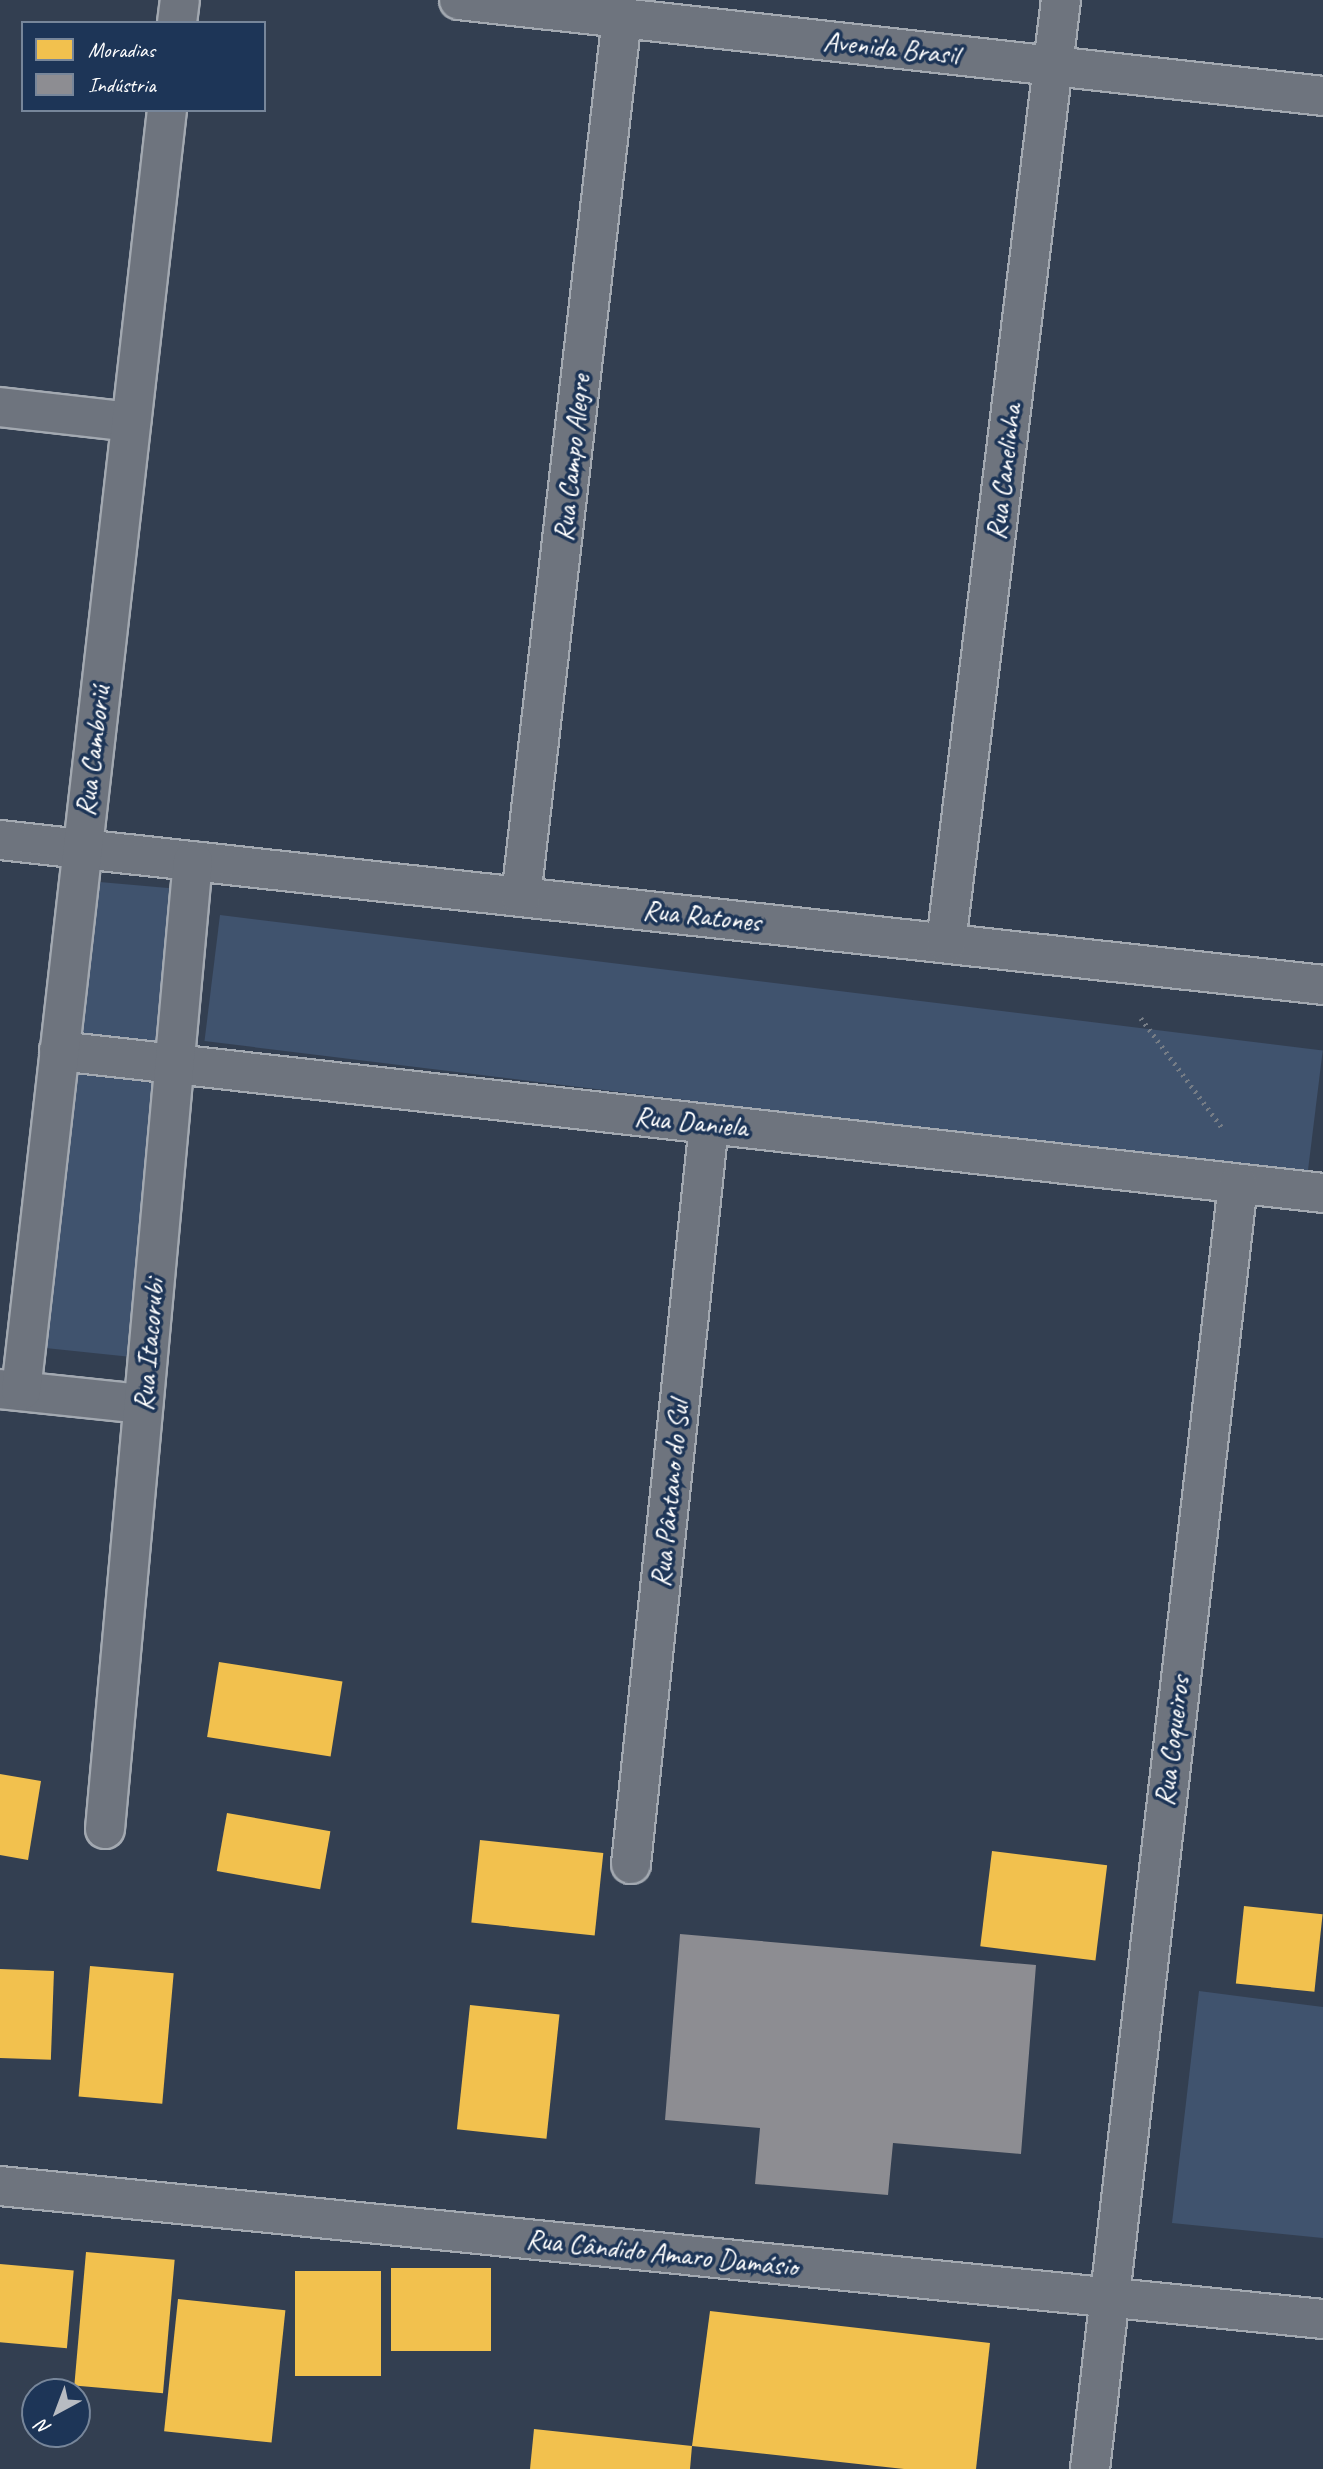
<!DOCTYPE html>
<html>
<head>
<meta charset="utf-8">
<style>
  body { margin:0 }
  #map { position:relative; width:1323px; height:2469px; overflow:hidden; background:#333f51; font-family:Caveat,sans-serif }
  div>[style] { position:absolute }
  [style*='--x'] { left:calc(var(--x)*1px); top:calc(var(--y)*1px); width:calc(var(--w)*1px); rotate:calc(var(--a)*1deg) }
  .green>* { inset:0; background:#40536e; transform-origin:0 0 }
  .homes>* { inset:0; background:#f2c14e; transform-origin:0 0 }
  .industry>* { inset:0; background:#8d8d92 }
  .path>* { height:4.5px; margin-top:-2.25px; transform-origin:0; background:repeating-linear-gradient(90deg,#767d86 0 2px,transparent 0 7px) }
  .roads { filter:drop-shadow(2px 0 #a3a9b1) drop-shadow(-2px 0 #a3a9b1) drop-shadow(0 2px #a3a9b1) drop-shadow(0 -2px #a3a9b1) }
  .street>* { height:38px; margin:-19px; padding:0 19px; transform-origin:19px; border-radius:19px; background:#6e747e }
  .secondary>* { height:38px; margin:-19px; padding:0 19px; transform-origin:19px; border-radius:19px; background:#6e747e }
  span { translate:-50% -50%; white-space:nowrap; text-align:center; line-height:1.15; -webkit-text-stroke:7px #1d3557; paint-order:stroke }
  .street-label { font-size:28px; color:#fff }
  .legend { position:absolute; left:21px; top:21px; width:245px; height:91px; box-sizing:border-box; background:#1d3557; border:2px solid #77869a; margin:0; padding:9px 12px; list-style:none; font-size:21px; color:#fff }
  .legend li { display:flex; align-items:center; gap:14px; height:35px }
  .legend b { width:35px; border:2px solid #77869a }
  .north { position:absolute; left:21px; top:2378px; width:70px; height:70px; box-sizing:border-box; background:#1d3557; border:2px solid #77869a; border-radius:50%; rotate:221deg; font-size:19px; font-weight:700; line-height:28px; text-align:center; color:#fff }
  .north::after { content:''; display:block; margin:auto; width:24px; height:32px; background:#b8bcc2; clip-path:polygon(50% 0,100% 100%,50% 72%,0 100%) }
</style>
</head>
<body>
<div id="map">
  <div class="green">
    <div style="left:88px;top:881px;width:89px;height:161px;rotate:5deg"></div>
    <div style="left:220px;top:915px;width:1111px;height:127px;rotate:7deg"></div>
    <div style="left:70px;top:1068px;width:89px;height:281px;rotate:6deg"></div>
    <div style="clip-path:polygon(1199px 1991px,1323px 2007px,1323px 2238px,1172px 2223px)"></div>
  </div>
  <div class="homes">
    <div style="left:219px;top:1662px;width:125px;height:76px;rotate:9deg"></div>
    <div style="clip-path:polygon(0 1774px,41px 1781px,28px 1860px,0 1855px)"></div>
    <div style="left:227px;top:1813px;width:105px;height:59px;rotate:10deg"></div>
    <div style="left:480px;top:1840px;width:124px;height:83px;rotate:6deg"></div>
    <div style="left:992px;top:1851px;width:116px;height:96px;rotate:7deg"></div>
    <div style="left:1244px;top:1906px;width:79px;height:78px;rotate:6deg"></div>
    <div style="left:90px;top:1966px;width:84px;height:131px;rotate:5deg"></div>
    <div style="left:0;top:1969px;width:54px;height:89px;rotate:2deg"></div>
    <div style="left:470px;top:2005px;width:90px;height:125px;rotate:6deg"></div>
    <div style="left:86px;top:2252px;width:89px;height:134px;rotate:5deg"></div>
    <div style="left:0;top:2264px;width:74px;height:78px;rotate:5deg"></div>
    <div style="left:391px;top:2268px;width:100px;height:83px"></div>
    <div style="left:295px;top:2271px;width:86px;height:105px"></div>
    <div style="left:178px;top:2299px;width:108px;height:133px;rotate:6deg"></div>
    <div style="clip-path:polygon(710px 2311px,990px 2343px,976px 2469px,904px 2469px,692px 2446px)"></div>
    <div style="clip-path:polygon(534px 2429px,692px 2446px,690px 2469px,530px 2469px)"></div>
  </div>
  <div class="industry">
    <div style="clip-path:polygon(680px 1934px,1036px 1965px,1021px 2154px,893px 2143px,888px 2195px,755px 2184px,760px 2128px,665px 2120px)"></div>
  </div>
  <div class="path">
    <div style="--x:1141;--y:1018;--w:138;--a:53.5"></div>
  </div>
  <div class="roads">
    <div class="street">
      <div style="--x:177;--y:23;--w:23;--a:-83"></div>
      <div style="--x:0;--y:407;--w:132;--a:6.5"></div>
      <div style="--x:0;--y:840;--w:1331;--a:6.25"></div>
      <div style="--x:521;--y:897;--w:885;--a:-83.45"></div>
      <div style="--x:946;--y:943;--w:950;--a:-83.05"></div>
      <div style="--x:59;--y:1051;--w:1272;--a:6.41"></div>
      <div style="--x:0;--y:1389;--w:144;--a:6"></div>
      <div style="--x:21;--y:1391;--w:1289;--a:-83.5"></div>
      <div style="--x:105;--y:1829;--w:972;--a:-84.81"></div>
      <div style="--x:631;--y:1864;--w:744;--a:-83.98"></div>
      <div style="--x:1090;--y:2469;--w:1293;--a:-83.43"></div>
    </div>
    <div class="secondary">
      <div style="--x:459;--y:0;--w:869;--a:6.34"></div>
      <div style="--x:0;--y:2186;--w:1330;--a:5.74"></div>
    </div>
  </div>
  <div class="street-label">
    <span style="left:891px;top:48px;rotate:6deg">Avenida Brasil</span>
    <span style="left:572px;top:458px;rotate:-84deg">Rua Campo Alegre</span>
    <span style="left:1004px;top:472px;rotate:-83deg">Rua Canelinha</span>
    <span style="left:93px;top:751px;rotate:-83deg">Rua Camboriú</span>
    <span style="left:702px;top:916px;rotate:6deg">Rua Ratones</span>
    <span style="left:691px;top:1122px;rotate:6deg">Rua Daniela</span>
    <span style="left:149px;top:1345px;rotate:-85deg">Rua Itacorubi</span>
    <span style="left:670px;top:1494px;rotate:-84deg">Rua Pântano do Sul</span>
    <span style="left:1172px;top:1741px;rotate:-83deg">Rua Coqueiros</span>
    <span style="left:662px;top:2253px;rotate:6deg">Rua Cândido Amaro Damásio</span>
  </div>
  <ul class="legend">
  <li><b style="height:19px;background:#f2c14e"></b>Moradias</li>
  <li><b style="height:19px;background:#8d8d92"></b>Indústria</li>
  </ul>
  <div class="north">N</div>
</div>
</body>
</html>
